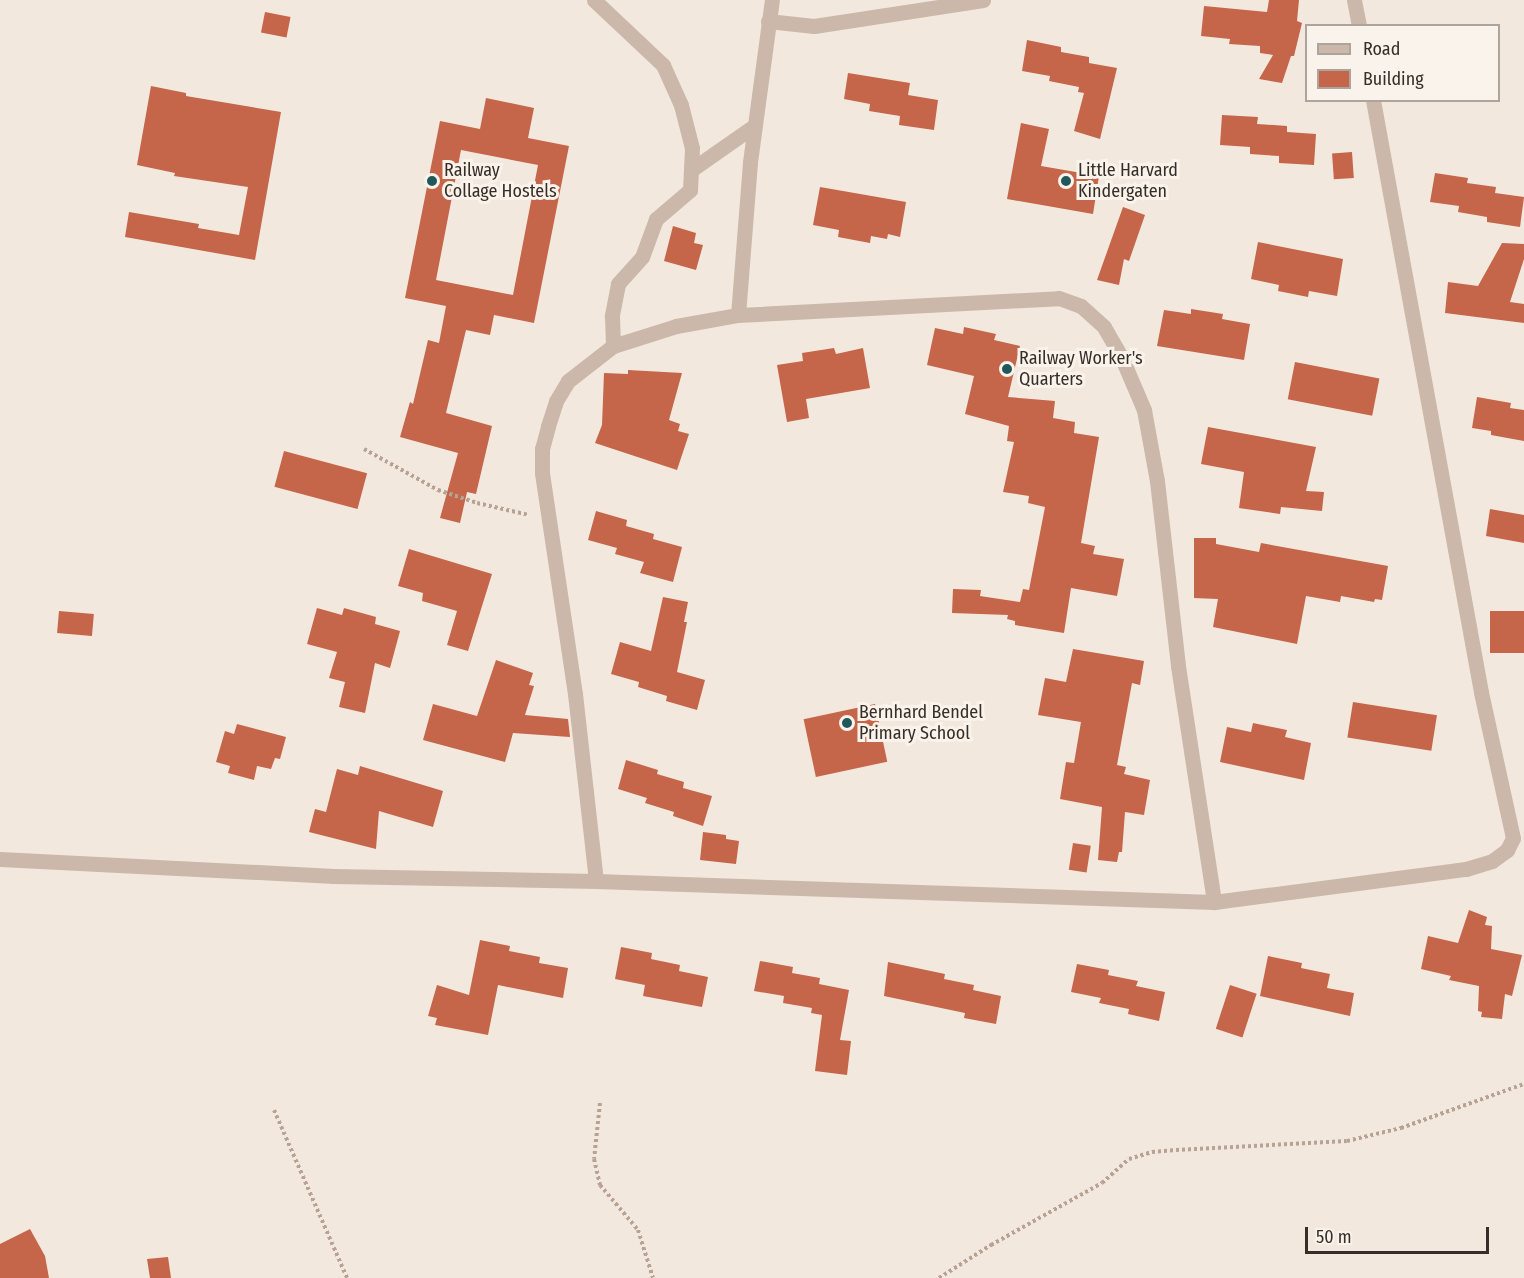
<!DOCTYPE html>
<html>
<head>
<meta charset="utf-8">
<style>
  body { margin:0 }
  #map { position:relative; width:1524px; height:1278px; overflow:hidden; background:#f3e8de; font-family:"Fira Sans Condensed",sans-serif }
  div>[style] { position:absolute }
  [style*='--x'] { left:calc(var(--x)*1px); top:calc(var(--y)*1px); width:calc(var(--w)*1px); rotate:calc(var(--a)*1deg) }
  .building>* { inset:0; background:#c56549; transform-origin:0 0 }
  .path>* { height:4px; margin-top:-2px; transform-origin:0; background:repeating-linear-gradient(90deg,#b7a294 0 3px,transparent 0 6px) }
  .minor>* { height:15px; margin:-7.5px; padding:0 7.5px; transform-origin:7.5px; border-radius:7.5px; background:#cbb8aa }
  .dots>* { width:16px; height:16px; translate:-50% -50%; box-sizing:border-box; border:3px solid #faf3eb; border-radius:50% }
  span { translate:-50% -50%; white-space:nowrap; text-align:center; line-height:1.15; -webkit-text-stroke:6px #faf3eb; paint-order:stroke }
  .poi-label { font-size:18px; color:#382e29 }
  .left { translate:0 -50%; text-align:left }
  .legend { position:absolute; left:1305px; top:24px; width:195px; height:78px; box-sizing:border-box; background:#faf3eb; border:2px solid #aca49d; margin:0; padding:8px 10px; list-style:none; font-size:18px; color:#382e29 }
  .legend li { display:flex; align-items:center; gap:12px; height:30px }
  .legend b { width:30px; border:2px solid #aca49d }
  .scale { position:absolute; left:1305px; top:1227px; width:184px; height:27px; box-sizing:border-box; border:3px solid #382e29; border-top:0; padding-left:8px; font-size:18px; line-height:21px; white-space:nowrap; color:#382e29; -webkit-text-stroke:4px #faf3eb; paint-order:stroke }
</style>
</head>
<body>
<div id="map">
  <div class="building">
    <div style="clip-path:polygon(1269px 0,1299px 0,1297px 21px,1302px 23px,1294px 56px,1291px 56px,1282px 83px,1259px 79px,1273px 55px,1260px 53px,1260px 46px,1229px 44px,1230px 39px,1201px 36px,1204px 6px,1267px 12px)"></div>
    <div style="left:265px;top:12px;width:26px;height:21px;rotate:11deg"></div>
    <div style="clip-path:polygon(1027px 40px,1061px 47px,1061px 52px,1089px 57px,1089px 63px,1117px 68px,1100px 139px,1074px 131px,1084px 93px,1078px 92px,1079px 87px,1049px 81px,1050px 76px,1022px 71px)"></div>
    <div style="clip-path:polygon(848px 73px,910px 83px,908px 95px,938px 100px,934px 130px,899px 125px,900px 116px,869px 111px,870px 104px,844px 99px)"></div>
    <div style="clip-path:polygon(151px 86px,186px 93px,186px 96px,281px 112px,255px 260px,125px 237px,129px 212px,199px 224px,198px 228px,239px 235px,248px 187px,174px 176px,175px 173px,137px 165px)"></div>
    <div style="clip-path:polygon(evenodd,486px 98px,534px 108px,528px 138px,569px 146px,534px 323px,494px 315px,490px 335px,466px 330px,446px 413px,492px 426px,476px 494px,467px 492px,460px 523px,440px 518px,458px 453px,400px 437px,410px 402px,413px 404px,428px 340px,439px 343px,446px 306px,405px 298px,440px 121px,480px 129px,486px 98px,461px 150px,538px 165px,513px 295px,436px 280px,461px 150px)"></div>
    <div style="clip-path:polygon(1222px 115px,1258px 117px,1257px 124px,1287px 126px,1287px 132px,1316px 134px,1314px 165px,1279px 163px,1279px 156px,1250px 154px,1250px 147px,1220px 145px)"></div>
    <div style="clip-path:polygon(1021px 123px,1049px 129px,1041px 166px,1099px 176px,1093px 214px,1007px 199px)"></div>
    <div style="left:1352px;top:152px;width:26px;height:20px;rotate:86deg"></div>
    <div style="clip-path:polygon(1435px 173px,1468px 178px,1467px 183px,1496px 187px,1495px 193px,1524px 197px,1520px 227px,1487px 222px,1487px 217px,1458px 212px,1459px 206px,1430px 202px)"></div>
    <div style="clip-path:polygon(820px 187px,906px 202px,900px 237px,888px 234px,887px 239px,871px 236px,870px 243px,838px 237px,839px 230px,813px 225px)"></div>
    <div style="clip-path:polygon(1123px 207px,1145px 215px,1129px 261px,1124px 259px,1119px 285px,1097px 280px)"></div>
    <div style="clip-path:polygon(673px 226px,696px 233px,694px 243px,703px 245px,696px 270px,664px 261px)"></div>
    <div style="clip-path:polygon(1258px 242px,1343px 259px,1337px 296px,1309px 291px,1308px 297px,1278px 291px,1279px 285px,1251px 279px)"></div>
    <div style="clip-path:polygon(1502px 243px,1524px 244px,1524px 259px,1510px 302px,1524px 304px,1524px 323px,1445px 313px,1448px 282px,1478px 286px)"></div>
    <div style="clip-path:polygon(1191px 309px,1223px 314px,1222px 319px,1250px 324px,1244px 360px,1157px 346px,1164px 310px,1191px 314px)"></div>
    <div style="clip-path:polygon(964px 327px,996px 334px,994px 340px,1020px 346px,1008px 397px,1055px 401px,1053px 418px,1075px 422px,1074px 433px,1099px 437px,1081px 543px,1095px 546px,1093px 554px,1124px 559px,1117px 596px,1071px 588px,1064px 633px,1015px 625px,1015px 621px,1007px 619px,1008px 615px,952px 613px,953px 589px,981px 590px,980px 596px,1020px 602px,1023px 589px,1029px 590px,1045px 507px,1028px 503px,1029px 496px,1003px 492px,1014px 442px,1007px 441px,1009px 426px,965px 414px,974px 376px,927px 365px,935px 328px,963px 334px)"></div>
    <div style="clip-path:polygon(834px 348px,836px 354px,863px 348px,870px 388px,806px 399px,809px 418px,787px 422px,777px 365px,803px 361px,802px 353px)"></div>
    <div style="left:1295px;top:362px;width:86px;height:38px;rotate:11deg"></div>
    <div style="clip-path:polygon(628px 370px,682px 373px,669px 420px,680px 424px,678px 431px,689px 434px,677px 470px,595px 443px,602px 425px,604px 373px,628px 374px)"></div>
    <div style="clip-path:polygon(1477px 397px,1511px 403px,1510px 408px,1524px 410px,1524px 441px,1491px 435px,1491px 431px,1472px 428px)"></div>
    <div style="clip-path:polygon(1208px 427px,1316px 447px,1306px 491px,1324px 492px,1322px 511px,1281px 507px,1280px 514px,1239px 508px,1244px 472px,1201px 464px)"></div>
    <div style="left:284px;top:451px;width:86px;height:37px;rotate:15deg"></div>
    <div style="clip-path:polygon(1490px 509px,1524px 515px,1524px 543px,1486px 536px)"></div>
    <div style="clip-path:polygon(596px 511px,627px 520px,626px 526px,654px 534px,653px 539px,682px 547px,673px 582px,640px 573px,644px 562px,615px 554px,617px 548px,588px 540px)"></div>
    <div style="clip-path:polygon(1194px 538px,1216px 538px,1216px 544px,1259px 552px,1261px 543px,1388px 566px,1382px 600px,1375px 599px,1374px 602px,1341px 596px,1340px 602px,1306px 596px,1297px 644px,1213px 627px,1218px 599px,1194px 598px)"></div>
    <div style="clip-path:polygon(409px 549px,492px 574px,468px 651px,447px 645px,457px 611px,422px 601px,423px 593px,398px 586px)"></div>
    <div style="clip-path:polygon(663px 597px,688px 602px,684px 622px,687px 622px,677px 672px,705px 680px,697px 710px,666px 701px,667px 696px,638px 687px,639px 682px,611px 674px,620px 642px,651px 651px)"></div>
    <div style="clip-path:polygon(317px 608px,342px 615px,344px 608px,376px 617px,375px 624px,400px 631px,390px 668px,375px 663px,365px 713px,339px 707px,345px 682px,329px 678px,337px 652px,307px 644px)"></div>
    <div style="left:59px;top:611px;width:35px;height:22px;rotate:5deg"></div>
    <div style="left:1524px;top:611px;width:42px;height:34px;rotate:90deg"></div>
    <div style="clip-path:polygon(1073px 649px,1144px 661px,1140px 685px,1132px 683px,1117px 765px,1126px 767px,1124px 774px,1150px 780px,1144px 815px,1125px 812px,1122px 852px,1119px 852px,1117px 862px,1098px 860px,1102px 807px,1060px 799px,1066px 762px,1074px 763px,1081px 722px,1038px 715px,1045px 678px,1066px 682px)"></div>
    <div style="clip-path:polygon(496px 660px,533px 673px,529px 685px,534px 686px,525px 715px,568px 719px,570px 737px,513px 733px,505px 762px,423px 740px,433px 704px,477px 716px)"></div>
    <div style="left:1353px;top:702px;width:85px;height:36px;rotate:9deg"></div>
    <div style="left:875px;top:704px;width:59px;height:73px;rotate:78deg"></div>
    <div style="clip-path:polygon(1253px 723px,1287px 730px,1285px 737px,1311px 743px,1304px 780px,1220px 762px,1227px 727px,1251px 732px)"></div>
    <div style="clip-path:polygon(237px 724px,286px 737px,280px 759px,275px 758px,271px 769px,257px 766px,254px 780px,228px 773px,230px 766px,216px 762px,225px 731px,234px 734px)"></div>
    <div style="clip-path:polygon(626px 760px,658px 770px,657px 774px,684px 782px,683px 788px,712px 796px,703px 826px,673px 816px,674px 812px,645px 803px,647px 798px,618px 789px)"></div>
    <div style="clip-path:polygon(360px 766px,443px 791px,433px 827px,379px 811px,376px 849px,309px 832px,315px 809px,326px 812px,337px 769px,358px 775px)"></div>
    <div style="clip-path:polygon(703px 832px,726px 835px,726px 839px,739px 841px,736px 864px,700px 860px)"></div>
    <div style="left:1073px;top:843px;width:18px;height:27px;rotate:9deg"></div>
    <div style="clip-path:polygon(1469px 910px,1487px 917px,1485px 925px,1492px 926px,1491px 949px,1522px 955px,1512px 996px,1505px 994px,1502px 1019px,1481px 1017px,1482px 1012px,1478px 1011px,1479px 986px,1449px 980px,1451px 976px,1421px 969px,1428px 936px,1458px 943px)"></div>
    <div style="clip-path:polygon(480px 940px,510px 946px,509px 951px,540px 957px,539px 963px,568px 968px,563px 998px,498px 985px,488px 1035px,435px 1025px,437px 1018px,428px 1016px,437px 985px,469px 995px)"></div>
    <div style="clip-path:polygon(621px 947px,652px 953px,651px 959px,680px 965px,679px 971px,708px 977px,702px 1007px,643px 996px,645px 985px,615px 979px)"></div>
    <div style="clip-path:polygon(1268px 956px,1302px 963px,1301px 968px,1330px 974px,1327px 988px,1354px 993px,1350px 1016px,1260px 996px)"></div>
    <div style="clip-path:polygon(760px 961px,793px 967px,792px 973px,820px 978px,819px 984px,849px 990px,840px 1040px,851px 1041px,847px 1075px,815px 1071px,822px 1015px,811px 1013px,812px 1008px,783px 1003px,784px 996px,754px 991px)"></div>
    <div style="clip-path:polygon(888px 962px,945px 974px,944px 979px,974px 985px,973px 990px,1001px 996px,996px 1024px,964px 1018px,965px 1013px,884px 996px)"></div>
    <div style="clip-path:polygon(1077px 964px,1109px 970px,1108px 975px,1138px 981px,1136px 986px,1165px 992px,1159px 1021px,1128px 1014px,1129px 1009px,1099px 1003px,1101px 998px,1071px 992px)"></div>
    <div style="left:1230px;top:985px;width:28px;height:46px;rotate:18deg"></div>
    <div style="clip-path:polygon(30px 1229px,45px 1256px,49px 1278px,0 1278px,0 1244px)"></div>
    <div style="clip-path:polygon(168px 1257px,171px 1278px,150px 1278px,147px 1259px)"></div>
  </div>
  <div class="path">
    <div style="--x:364;--y:449;--w:85;--a:29"></div>
    <div style="--x:438;--y:490;--w:41;--a:18.4"></div>
    <div style="--x:477;--y:503;--w:53;--a:13"></div>
    <div style="--x:600;--y:1103;--w:56;--a:96.1"></div>
    <div style="--x:594;--y:1159;--w:27;--a:77"></div>
    <div style="--x:600;--y:1185;--w:59;--a:49.8"></div>
    <div style="--x:638;--y:1230;--w:50;--a:72.6"></div>
    <div style="--x:274;--y:1110;--w:183;--a:66.5"></div>
    <div style="--x:939;--y:1278;--w:62;--a:-32.4"></div>
    <div style="--x:991;--y:1245;--w:127;--a:-29.2"></div>
    <div style="--x:1102;--y:1183;--w:36;--a:-42"></div>
    <div style="--x:1129;--y:1159;--w:24;--a:-17"></div>
    <div style="--x:1152;--y:1152;--w:24;--a:-5"></div>
    <div style="--x:1176;--y:1150;--w:171;--a:-3"></div>
    <div style="--x:1347;--y:1141;--w:56;--a:-13.5"></div>
    <div style="--x:1401;--y:1128;--w:131;--a:-19.7"></div>
  </div>
  <div class="minor">
    <div style="--x:594;--y:0;--w:95;--a:43.3"></div>
    <div style="--x:663;--y:65;--w:44;--a:65.8"></div>
    <div style="--x:681;--y:105;--w:44;--a:75.7"></div>
    <div style="--x:692;--y:148;--w:42;--a:92.7"></div>
    <div style="--x:690;--y:190;--w:45;--a:139.5"></div>
    <div style="--x:656;--y:219;--w:40;--a:110.2"></div>
    <div style="--x:642;--y:257;--w:36;--a:132"></div>
    <div style="--x:618;--y:284;--w:33;--a:101"></div>
    <div style="--x:612;--y:316;--w:30;--a:88"></div>
    <div style="--x:1354;--y:0;--w:26;--a:79"></div>
    <div style="--x:768;--y:21;--w:46;--a:6.2"></div>
    <div style="--x:814;--y:26;--w:171;--a:-8.7"></div>
    <div style="--x:691;--y:170;--w:77;--a:-34.9"></div>
    <div style="--x:738;--y:315;--w:153;--a:-85.5"></div>
    <div style="--x:750;--y:162;--w:163;--a:-82.3"></div>
    <div style="--x:0;--y:859;--w:334;--a:2.9"></div>
    <div style="--x:334;--y:876;--w:262;--a:1.1"></div>
    <div style="--x:596;--y:881;--w:618;--a:1.95"></div>
    <div style="--x:1214;--y:902;--w:254;--a:-7.5"></div>
    <div style="--x:1466;--y:869;--w:27;--a:-17"></div>
    <div style="--x:1492;--y:861;--w:19;--a:-36"></div>
    <div style="--x:1507;--y:850;--w:13;--a:-63"></div>
    <div style="--x:1513;--y:838;--w:149;--a:-102.4"></div>
    <div style="--x:1481;--y:692;--w:602;--a:-100.34"></div>
    <div style="--x:596;--y:881;--w:188;--a:-96.4"></div>
    <div style="--x:575;--y:694;--w:223;--a:-98.5"></div>
    <div style="--x:542;--y:473;--w:24;--a:-90"></div>
    <div style="--x:542;--y:449;--w:24;--a:-75"></div>
    <div style="--x:548;--y:426;--w:26;--a:-72"></div>
    <div style="--x:556;--y:401;--w:23;--a:-59"></div>
    <div style="--x:568;--y:381;--w:57;--a:-37.9"></div>
    <div style="--x:613;--y:346;--w:66;--a:-17.6"></div>
    <div style="--x:676;--y:326;--w:63;--a:-10.1"></div>
    <div style="--x:738;--y:315;--w:321;--a:-3"></div>
    <div style="--x:1059;--y:298;--w:23;--a:20"></div>
    <div style="--x:1081;--y:306;--w:31;--a:42"></div>
    <div style="--x:1104;--y:327;--w:34;--a:60"></div>
    <div style="--x:1121;--y:356;--w:59;--a:66.9"></div>
    <div style="--x:1144;--y:410;--w:72;--a:79.6"></div>
    <div style="--x:1157;--y:481;--w:186;--a:83.5"></div>
    <div style="--x:1178;--y:666;--w:239;--a:81.3"></div>
  </div>
  <div class="dots">
    <div style="left:432px;top:181px;background:#1f575a"></div>
    <div style="left:1066px;top:181px;background:#1f575a"></div>
    <div style="left:1007px;top:369px;background:#1f575a"></div>
    <div style="left:847px;top:723px;background:#1f575a"></div>
  </div>
  <div class="poi-label">
    <span class="left" style="left:444px;top:181px">Railway<br>Collage Hostels</span>
    <span class="left" style="left:1078px;top:181px">Little Harvard<br>Kindergaten</span>
    <span class="left" style="left:1019px;top:369px">Railway Worker's<br>Quarters</span>
    <span class="left" style="left:859px;top:723px">Bernhard Bendel<br>Primary School</span>
  </div>
  <ul class="legend">
  <li><b style="height:8px;background:#cbb8aa"></b>Road</li>
  <li><b style="height:16px;background:#c56549"></b>Building</li>
  </ul>
  <div class="scale">50 m</div>
</div>
</body>
</html>
